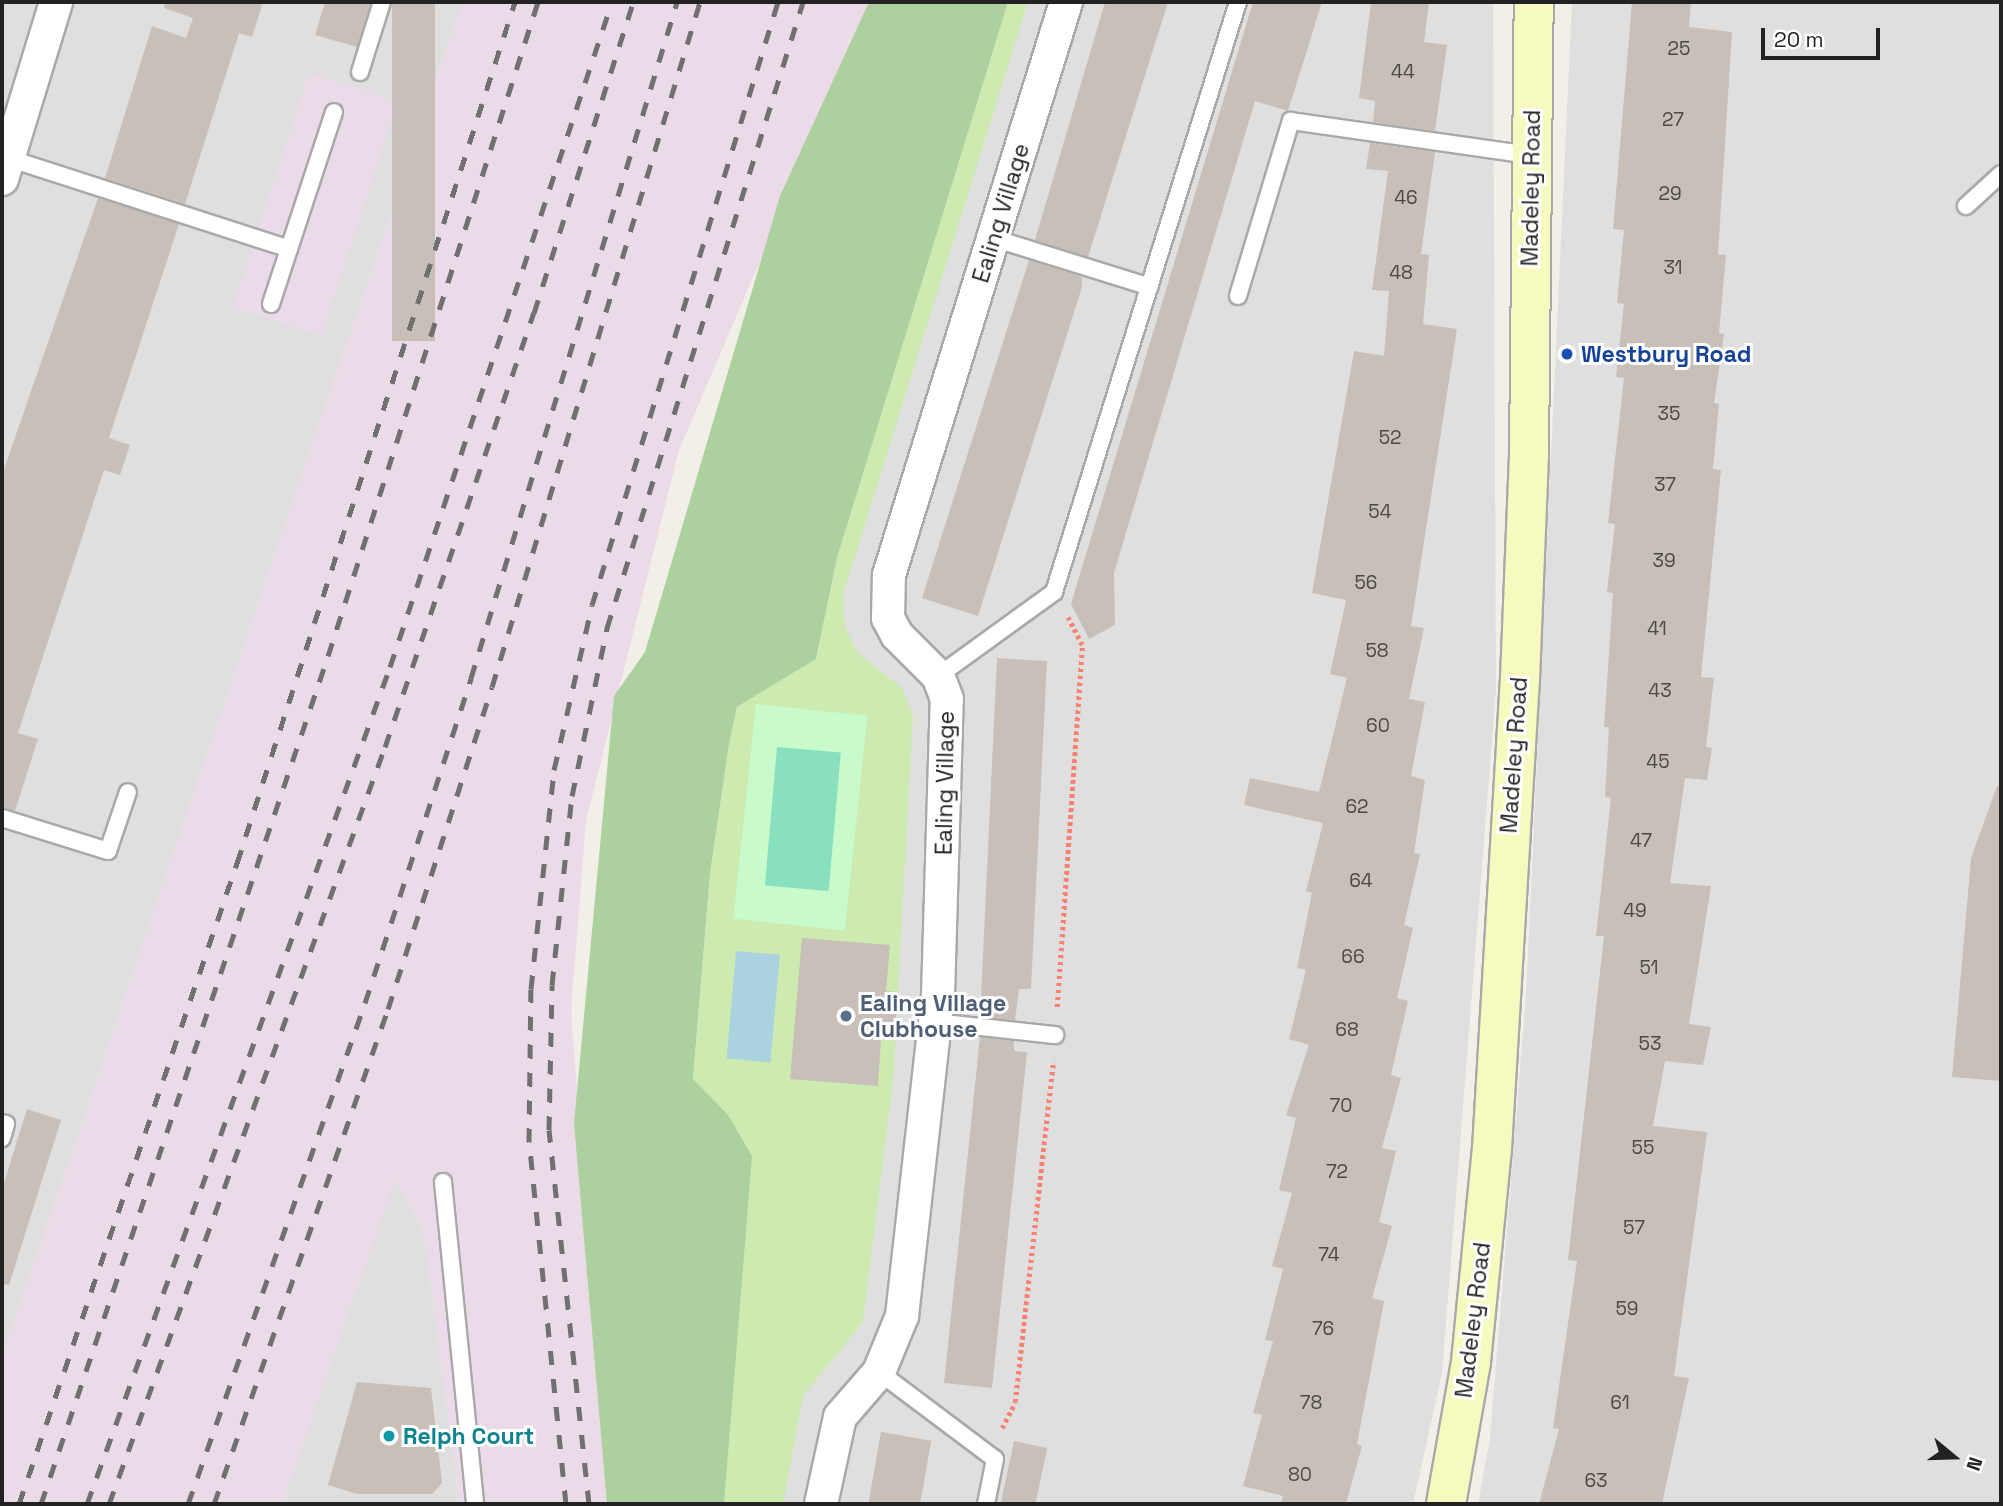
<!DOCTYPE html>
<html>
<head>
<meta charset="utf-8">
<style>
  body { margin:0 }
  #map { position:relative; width:2003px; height:1506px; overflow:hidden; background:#f2efe9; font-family:"Space Grotesk",sans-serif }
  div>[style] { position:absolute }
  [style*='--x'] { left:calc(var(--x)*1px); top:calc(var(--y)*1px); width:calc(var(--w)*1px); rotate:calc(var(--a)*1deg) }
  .residential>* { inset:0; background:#e0dfdf }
  .industrial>* { inset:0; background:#ebdbe8; transform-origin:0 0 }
  .grass>* { inset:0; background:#cdebb0 }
  .forest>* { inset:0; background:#add19e }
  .park>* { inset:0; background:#c8facc; transform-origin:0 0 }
  .pitch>* { inset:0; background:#88e0be; transform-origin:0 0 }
  .water>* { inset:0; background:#aad3df; transform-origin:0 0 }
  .building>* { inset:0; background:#c7bfb8; transform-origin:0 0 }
  .path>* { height:4.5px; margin-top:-2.25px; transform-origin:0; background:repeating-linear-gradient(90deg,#fa8072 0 3.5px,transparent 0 7px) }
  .roads { filter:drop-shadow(2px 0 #a9a9a9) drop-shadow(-2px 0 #a9a9a9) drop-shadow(0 2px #a9a9a9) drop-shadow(0 -2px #a9a9a9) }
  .lane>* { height:16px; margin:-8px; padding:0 8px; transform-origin:8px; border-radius:8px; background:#fff }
  .street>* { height:32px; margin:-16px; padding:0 16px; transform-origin:16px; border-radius:16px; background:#fff }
  .secondary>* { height:38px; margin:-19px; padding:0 19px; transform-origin:19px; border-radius:19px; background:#f7fabf }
  .rail>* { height:5px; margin-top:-2.5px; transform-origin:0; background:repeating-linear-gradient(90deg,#707070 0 14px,transparent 0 28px) }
  .dots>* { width:19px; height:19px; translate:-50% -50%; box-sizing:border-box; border:4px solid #fff; border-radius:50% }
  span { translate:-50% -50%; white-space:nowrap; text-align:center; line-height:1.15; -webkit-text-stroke:6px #fff; paint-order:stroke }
  .number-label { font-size:19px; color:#4b4948 }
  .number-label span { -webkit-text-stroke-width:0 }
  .street-label { font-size:23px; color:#222 }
  .transit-label { font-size:23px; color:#164399; font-weight:700 }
  .left { translate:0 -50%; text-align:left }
  .service-label { font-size:23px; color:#4e5e75; font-weight:700 }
  .culture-label { font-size:23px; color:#0d838f; font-weight:700 }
  .frame { position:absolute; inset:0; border:4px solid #222; pointer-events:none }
  .north { position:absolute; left:1919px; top:1422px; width:70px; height:70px; -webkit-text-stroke:5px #fff; paint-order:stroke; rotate:109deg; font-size:19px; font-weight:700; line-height:28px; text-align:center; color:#222 }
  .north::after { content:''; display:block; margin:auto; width:24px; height:32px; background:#222; clip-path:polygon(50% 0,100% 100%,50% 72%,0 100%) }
  .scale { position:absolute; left:1761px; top:28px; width:119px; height:32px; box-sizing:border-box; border:4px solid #222; border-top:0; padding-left:9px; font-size:21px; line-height:24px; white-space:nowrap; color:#222; -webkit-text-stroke:5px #fff; paint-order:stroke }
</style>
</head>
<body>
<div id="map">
  <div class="residential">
    <div style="clip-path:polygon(2px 2px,463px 2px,2px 1359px)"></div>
    <div style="clip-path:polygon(938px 2px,1493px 2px,1496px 689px,1442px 1373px,1413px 1504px,683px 1504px)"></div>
    <div style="clip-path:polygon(1572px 2px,2001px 2px,2001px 1504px,1478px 1504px,1490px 1438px,1526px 996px)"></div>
    <div style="clip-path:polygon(394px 1178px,424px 1231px,460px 1504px,282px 1504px)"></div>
  </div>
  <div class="industrial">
    <div style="clip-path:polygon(463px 2px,871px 2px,679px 450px,586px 821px,571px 1011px,608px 1504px,460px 1504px,424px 1231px,395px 1179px,282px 1504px,2px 1504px,2px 1359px)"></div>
    <div style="left:309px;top:73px;width:93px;height:246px;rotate:18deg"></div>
  </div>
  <div class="grass">
    <div style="clip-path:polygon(1008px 2px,1028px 2px,843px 595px,845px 627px,857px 652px,902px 688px,913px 716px,893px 1082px,863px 1322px,803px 1396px,783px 1504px,724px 1504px,734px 1362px,693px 1080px,710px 874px,729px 744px,737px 707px,816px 659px,837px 558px)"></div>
  </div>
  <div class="forest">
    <div style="clip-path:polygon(869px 2px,1008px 2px,837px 558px,816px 659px,737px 707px,729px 744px,710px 874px,693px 1079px,728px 1115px,752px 1156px,724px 1504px,607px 1504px,574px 1123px,614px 696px,645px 652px,780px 196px)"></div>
  </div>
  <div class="park">
    <div style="left:756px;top:704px;width:112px;height:216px;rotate:6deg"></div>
  </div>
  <div class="pitch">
    <div style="left:777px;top:747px;width:64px;height:139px;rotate:5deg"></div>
  </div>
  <div class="water">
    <div style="left:736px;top:951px;width:44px;height:108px;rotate:5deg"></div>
  </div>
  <div class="building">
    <div style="clip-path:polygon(165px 2px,263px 2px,252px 37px,239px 33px,185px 204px,105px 178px,152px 26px,186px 38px,193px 18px,164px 8px)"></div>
    <div style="clip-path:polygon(325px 2px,371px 2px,357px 47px,315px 35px)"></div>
    <div style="left:392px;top:2px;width:43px;height:339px"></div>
    <div style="clip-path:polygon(1105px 2px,1168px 2px,1088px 257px,1035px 240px)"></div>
    <div style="clip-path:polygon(1253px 2px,1322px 2px,1288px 111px,1255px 101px,1114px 573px,1115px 625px,1089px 639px,1071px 604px)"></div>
    <div style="clip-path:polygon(1371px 2px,1429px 2px,1424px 42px,1447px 45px,1435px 131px,1373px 122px,1375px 101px,1359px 98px)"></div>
    <div style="clip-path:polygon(1632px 2px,1691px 2px,1689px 27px,1732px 32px,1718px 254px,1726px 255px,1719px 333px,1724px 334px,1714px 403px,1719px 404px,1713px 469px,1721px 470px,1701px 677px,1714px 678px,1706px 747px,1712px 748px,1707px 780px,1685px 778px,1670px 883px,1711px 886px,1689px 1024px,1711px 1027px,1703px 1065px,1665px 1061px,1653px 1126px,1707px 1132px,1674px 1376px,1689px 1378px,1662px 1504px,1539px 1504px,1559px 1429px,1553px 1428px,1577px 1261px,1568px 1260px,1604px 936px,1596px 936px,1611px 798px,1605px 797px,1609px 727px,1604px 727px,1613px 593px,1607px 592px,1615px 524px,1608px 523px,1624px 378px,1616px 377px,1624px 304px,1617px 303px,1624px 230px,1613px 229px)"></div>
    <div style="clip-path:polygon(1370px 143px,1435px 152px,1421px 254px,1429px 255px,1423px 324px,1457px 329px,1411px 626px,1424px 628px,1409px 699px,1425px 702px,1411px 776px,1425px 780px,1414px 853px,1420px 854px,1404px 925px,1413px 928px,1397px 998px,1408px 1001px,1391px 1075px,1401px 1078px,1382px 1148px,1396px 1151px,1379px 1222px,1392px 1226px,1372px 1298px,1384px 1301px,1357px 1444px,1362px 1446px,1346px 1504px,1281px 1504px,1283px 1496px,1243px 1486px,1262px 1415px,1253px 1413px,1273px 1341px,1265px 1340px,1283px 1269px,1272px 1266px,1292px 1193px,1279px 1190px,1296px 1118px,1286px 1115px,1309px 1045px,1289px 1039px,1306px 970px,1297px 968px,1312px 893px,1306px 891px,1323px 823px,1244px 805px,1250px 778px,1319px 792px,1347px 678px,1330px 674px,1346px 600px,1312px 593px,1354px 351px,1384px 356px,1389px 291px,1372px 290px,1388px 171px,1366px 169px)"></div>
    <div style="clip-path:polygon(98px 198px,179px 224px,109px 438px,130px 445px,120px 475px,104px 470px,18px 733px,38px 739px,15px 811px,2px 808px,2px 475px)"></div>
    <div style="clip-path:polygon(1029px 260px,1082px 277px,1082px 287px,978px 616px,922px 598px)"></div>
    <div style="clip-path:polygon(997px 658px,1047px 661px,1031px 989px,1019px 989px,1015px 1020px,982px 1017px,981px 998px)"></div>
    <div style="clip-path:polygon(1997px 786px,2001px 786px,2001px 1081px,1952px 1077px,1971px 858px)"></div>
    <div style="clip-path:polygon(802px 938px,890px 945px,886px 991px,898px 992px,894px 1040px,881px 1039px,878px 1086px,790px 1079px)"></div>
    <div style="clip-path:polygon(980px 1037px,1014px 1041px,1014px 1051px,1027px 1052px,992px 1388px,944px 1383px)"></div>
    <div style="clip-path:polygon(27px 1109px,61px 1120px,9px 1285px,2px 1284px,2px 1189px)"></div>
    <div style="clip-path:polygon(357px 1382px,431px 1388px,442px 1483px,432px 1494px,357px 1494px,328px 1485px)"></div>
    <div style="left:881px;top:1432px;width:51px;height:73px;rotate:10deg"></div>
    <div style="left:1014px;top:1441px;width:34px;height:64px;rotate:12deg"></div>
  </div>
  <div class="path">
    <div style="--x:1057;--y:1007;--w:363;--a:-86"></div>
    <div style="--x:1082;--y:645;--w:31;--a:-117"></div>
    <div style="--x:1002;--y:1428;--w:29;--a:-63"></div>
    <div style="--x:1015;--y:1402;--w:343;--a:-83.6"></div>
  </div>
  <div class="roads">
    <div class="lane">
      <div style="--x:360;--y:72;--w:73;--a:-72.6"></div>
      <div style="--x:8;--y:158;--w:295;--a:17.9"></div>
      <div style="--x:289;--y:249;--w:144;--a:-71.8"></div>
      <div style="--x:1966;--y:206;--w:47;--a:-42.4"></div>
      <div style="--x:993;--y:238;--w:164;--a:17.3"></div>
      <div style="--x:1238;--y:296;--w:183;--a:-73.2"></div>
      <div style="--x:1291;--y:121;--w:242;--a:8.1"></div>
      <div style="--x:271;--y:304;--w:58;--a:-71.9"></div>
      <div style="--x:938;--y:676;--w:143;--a:-35.9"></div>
      <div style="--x:1054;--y:592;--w:618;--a:-72.68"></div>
      <div style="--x:2;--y:818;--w:111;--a:17.3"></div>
      <div style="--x:108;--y:851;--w:62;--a:-71.3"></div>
      <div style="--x:935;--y:1022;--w:121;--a:6.2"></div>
      <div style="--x:2;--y:1123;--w:4;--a:14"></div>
      <div style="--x:6;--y:1124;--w:15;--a:106"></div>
      <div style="--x:443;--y:1182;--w:324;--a:84.3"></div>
      <div style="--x:879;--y:1372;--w:145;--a:36.9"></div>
      <div style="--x:995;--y:1459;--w:46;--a:101.3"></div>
    </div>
    <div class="street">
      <div style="--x:2;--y:179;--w:185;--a:-73"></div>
      <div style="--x:821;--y:1504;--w:89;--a:-77.7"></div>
      <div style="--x:840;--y:1417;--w:60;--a:-49.1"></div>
      <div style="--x:879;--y:1372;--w:61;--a:-67.7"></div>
      <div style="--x:902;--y:1316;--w:323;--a:-83.6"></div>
      <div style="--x:938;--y:995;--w:296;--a:-88.3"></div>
      <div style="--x:947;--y:699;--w:25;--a:-111"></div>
      <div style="--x:938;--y:676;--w:58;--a:-135"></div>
      <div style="--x:897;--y:635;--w:19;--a:-118"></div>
      <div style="--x:888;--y:618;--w:43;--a:-88.7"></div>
      <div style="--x:889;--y:575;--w:600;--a:-72.83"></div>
    </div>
    <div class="secondary">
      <div style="--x:1446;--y:1504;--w:144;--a:-80"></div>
      <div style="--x:1471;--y:1362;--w:214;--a:-84.4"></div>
      <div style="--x:1492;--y:1149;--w:471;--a:-86.6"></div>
      <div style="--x:1520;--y:679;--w:226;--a:-87.7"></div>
      <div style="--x:1529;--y:453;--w:451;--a:-89.4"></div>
    </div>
  </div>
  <div class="rail">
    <div style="--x:19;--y:1504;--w:677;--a:-71.22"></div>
    <div style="--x:237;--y:863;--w:905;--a:-72.11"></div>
    <div style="--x:41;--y:1504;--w:895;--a:-71.3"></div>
    <div style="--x:328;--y:656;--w:687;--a:-72.2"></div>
    <div style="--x:87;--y:1504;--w:890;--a:-70.1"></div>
    <div style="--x:390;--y:667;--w:701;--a:-71.54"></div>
    <div style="--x:109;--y:1504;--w:806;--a:-69.97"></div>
    <div style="--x:385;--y:747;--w:459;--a:-71.1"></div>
    <div style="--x:534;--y:313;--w:326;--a:-72.3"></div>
    <div style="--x:188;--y:1504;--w:531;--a:-70.54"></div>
    <div style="--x:365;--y:1003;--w:342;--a:-71.9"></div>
    <div style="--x:471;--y:678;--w:707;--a:-73.05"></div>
    <div style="--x:214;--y:1504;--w:525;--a:-70.63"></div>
    <div style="--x:388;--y:1009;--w:338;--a:-72.1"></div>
    <div style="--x:492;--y:687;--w:716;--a:-73.11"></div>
    <div style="--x:566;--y:1504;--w:364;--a:-95.8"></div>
    <div style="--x:529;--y:1142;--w:153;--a:-89.3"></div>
    <div style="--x:531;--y:989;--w:220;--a:-84"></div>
    <div style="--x:554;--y:770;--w:169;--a:-77"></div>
    <div style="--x:592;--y:605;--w:631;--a:-72.86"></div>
    <div style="--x:589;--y:1504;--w:376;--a:-96.1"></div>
    <div style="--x:549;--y:1130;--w:145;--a:-88.8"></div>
    <div style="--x:552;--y:985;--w:190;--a:-84"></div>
    <div style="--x:572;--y:796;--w:172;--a:-78.2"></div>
    <div style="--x:607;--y:628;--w:656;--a:-72.61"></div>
  </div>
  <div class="dots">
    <div style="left:1567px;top:354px;background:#1a4fb4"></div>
    <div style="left:846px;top:1016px;background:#5c6f8a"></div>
    <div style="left:389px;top:1436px;background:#0f9aa8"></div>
  </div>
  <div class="number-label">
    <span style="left:1679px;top:49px">25</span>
    <span style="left:1403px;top:72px">44</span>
    <span style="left:1673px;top:120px">27</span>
    <span style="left:1670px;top:194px">29</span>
    <span style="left:1406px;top:198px">46</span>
    <span style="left:1673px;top:268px">31</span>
    <span style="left:1401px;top:273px">48</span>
    <span style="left:1669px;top:414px">35</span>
    <span style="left:1390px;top:438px">52</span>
    <span style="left:1665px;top:485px">37</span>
    <span style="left:1380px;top:512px">54</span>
    <span style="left:1664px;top:561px">39</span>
    <span style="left:1366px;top:583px">56</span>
    <span style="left:1657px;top:629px">41</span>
    <span style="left:1377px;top:651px">58</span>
    <span style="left:1660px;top:691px">43</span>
    <span style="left:1378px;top:726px">60</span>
    <span style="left:1658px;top:762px">45</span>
    <span style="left:1357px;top:807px">62</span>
    <span style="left:1641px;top:841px">47</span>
    <span style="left:1361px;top:881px">64</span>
    <span style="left:1635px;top:911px">49</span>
    <span style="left:1353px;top:957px">66</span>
    <span style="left:1649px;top:968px">51</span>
    <span style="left:1347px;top:1030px">68</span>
    <span style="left:1650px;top:1044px">53</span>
    <span style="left:1341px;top:1106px">70</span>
    <span style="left:1643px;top:1148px">55</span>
    <span style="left:1337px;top:1172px">72</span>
    <span style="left:1634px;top:1228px">57</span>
    <span style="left:1329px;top:1255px">74</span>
    <span style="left:1627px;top:1309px">59</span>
    <span style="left:1323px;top:1329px">76</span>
    <span style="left:1311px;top:1403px">78</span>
    <span style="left:1620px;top:1403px">61</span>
    <span style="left:1300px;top:1475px">80</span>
    <span style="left:1596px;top:1481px">63</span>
  </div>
  <div class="street-label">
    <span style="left:1531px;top:188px;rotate:-89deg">Madeley Road</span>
    <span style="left:1001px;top:213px;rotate:-73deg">Ealing Village</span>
    <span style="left:1514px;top:755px;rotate:-86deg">Madeley Road</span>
    <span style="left:945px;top:783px;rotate:-89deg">Ealing Village</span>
    <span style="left:1473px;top:1320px;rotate:-83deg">Madeley Road</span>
  </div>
  <div class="transit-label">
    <span class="left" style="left:1581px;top:354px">Westbury Road</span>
  </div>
  <div class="service-label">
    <span class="left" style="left:860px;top:1016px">Ealing Village<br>Clubhouse</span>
  </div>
  <div class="culture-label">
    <span class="left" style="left:403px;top:1436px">Relph Court</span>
  </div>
  <div class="frame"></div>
  <div class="north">N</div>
  <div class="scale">20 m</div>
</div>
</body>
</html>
